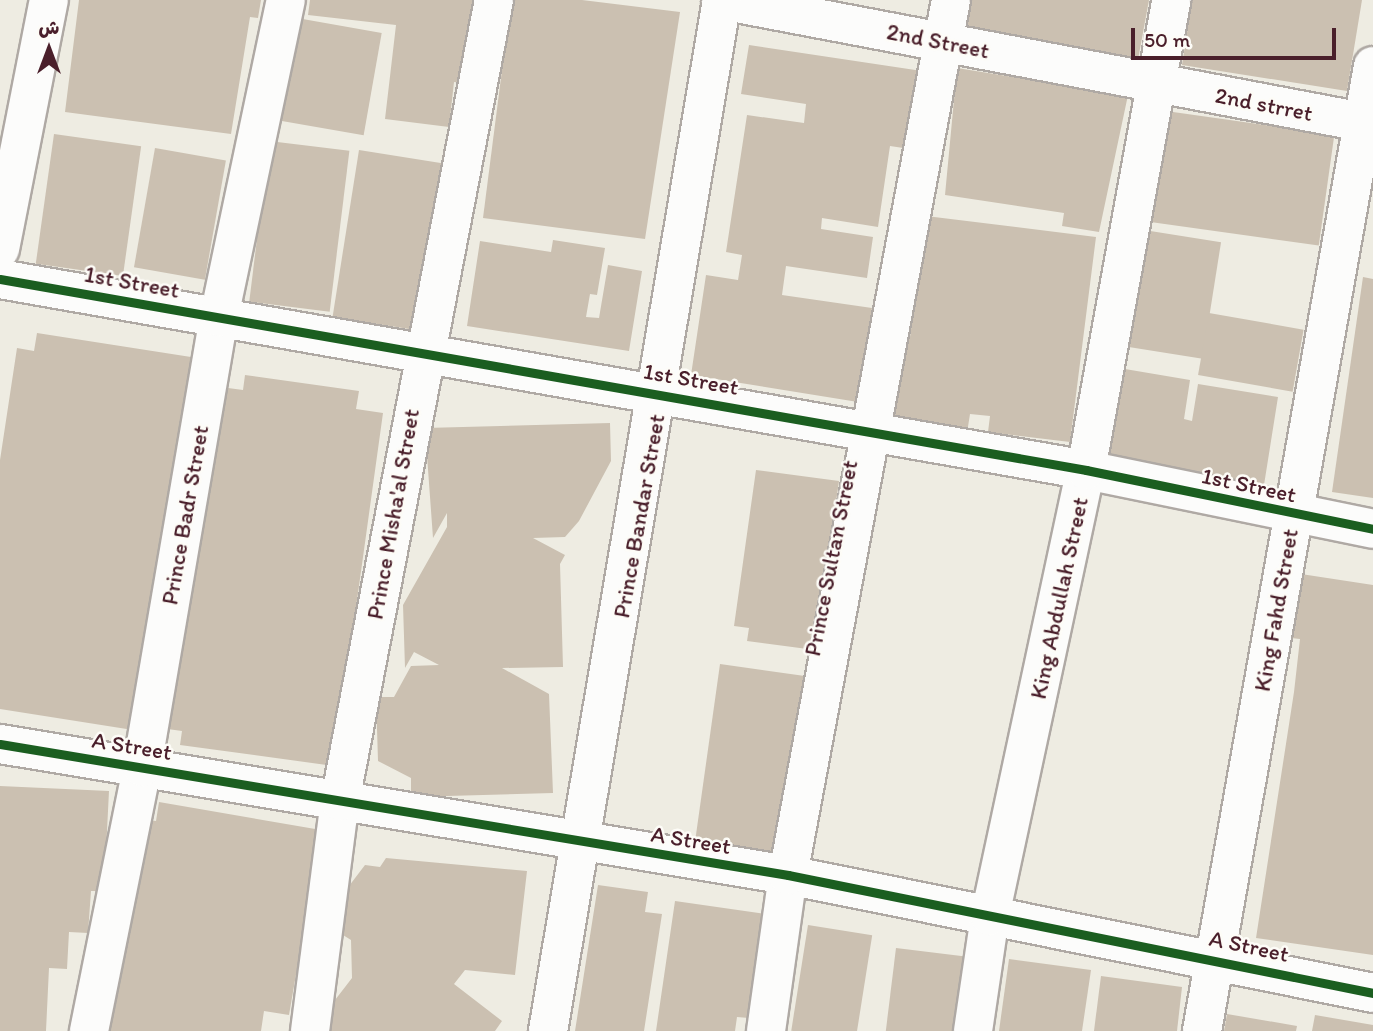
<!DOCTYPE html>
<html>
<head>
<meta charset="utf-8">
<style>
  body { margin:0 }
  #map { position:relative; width:1373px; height:1031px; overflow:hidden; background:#eeece2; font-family:Itim,"Playpen Sans Arabic",sans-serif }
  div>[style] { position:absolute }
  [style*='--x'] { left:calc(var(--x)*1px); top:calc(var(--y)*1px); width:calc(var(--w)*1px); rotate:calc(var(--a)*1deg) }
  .building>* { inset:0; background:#cbc0b1; transform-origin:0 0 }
  .roads { filter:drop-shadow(2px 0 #afa9a4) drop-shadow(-2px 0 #afa9a4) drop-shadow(0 2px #afa9a4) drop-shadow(0 -2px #afa9a4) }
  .minor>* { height:38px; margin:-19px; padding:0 19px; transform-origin:19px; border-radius:19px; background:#fcfcfb }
  .cycleway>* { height:9px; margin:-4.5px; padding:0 4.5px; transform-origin:4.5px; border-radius:4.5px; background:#1b5e20 }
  span { translate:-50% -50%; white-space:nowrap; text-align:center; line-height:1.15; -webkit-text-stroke:5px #fdfcf7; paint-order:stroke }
  .street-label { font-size:23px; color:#4a1f2b }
  .north { position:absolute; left:14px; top:14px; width:70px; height:70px; -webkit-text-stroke:5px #fdfcf7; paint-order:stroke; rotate:0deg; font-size:19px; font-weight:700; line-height:28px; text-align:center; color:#4a1f2b }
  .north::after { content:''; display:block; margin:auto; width:24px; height:32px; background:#4a1f2b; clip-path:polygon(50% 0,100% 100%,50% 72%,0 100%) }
  .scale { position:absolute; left:1131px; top:28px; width:205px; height:32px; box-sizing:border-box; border:4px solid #4a1f2b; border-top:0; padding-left:9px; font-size:21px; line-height:24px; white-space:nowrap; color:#4a1f2b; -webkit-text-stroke:5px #fdfcf7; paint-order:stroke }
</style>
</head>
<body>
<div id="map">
  <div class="building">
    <div style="clip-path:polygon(79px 0,261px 0,258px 18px,250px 17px,231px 134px,65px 112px)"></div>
    <div style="clip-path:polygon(310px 0,474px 0,464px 83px,454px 82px,449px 127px,385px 119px,396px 25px,308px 15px)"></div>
    <div style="clip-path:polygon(511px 0,582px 0,680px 12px,645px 239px,483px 218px)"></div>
    <div style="clip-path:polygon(970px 0,1149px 0,1137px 65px,964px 35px)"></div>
    <div style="clip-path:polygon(1192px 0,1362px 0,1347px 91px,1182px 65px)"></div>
    <div style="left:297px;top:18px;width:86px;height:104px;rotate:10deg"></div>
    <div style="clip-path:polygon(749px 45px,922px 71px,910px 149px,890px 146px,878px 227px,822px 218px,821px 229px,873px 237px,867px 278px,786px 266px,782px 295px,872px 308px,858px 402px,691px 375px,706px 275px,738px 280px,742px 255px,726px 252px,747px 115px,804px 123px,806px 104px,741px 94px)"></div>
    <div style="clip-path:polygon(957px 68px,1128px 95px,1099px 232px,1062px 226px,1064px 213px,945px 195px)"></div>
    <div style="left:1166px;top:111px;width:170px;height:112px;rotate:8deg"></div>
    <div style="left:54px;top:134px;width:88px;height:131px;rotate:8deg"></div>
    <div style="left:269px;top:141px;width:81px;height:162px;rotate:7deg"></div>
    <div style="left:155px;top:148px;width:72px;height:121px;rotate:10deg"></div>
    <div style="left:359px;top:150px;width:89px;height:169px;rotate:9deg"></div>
    <div style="clip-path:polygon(926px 216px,1096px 237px,1070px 442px,988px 432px,990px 416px,970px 414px,967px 433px,890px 423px,901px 336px,910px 337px)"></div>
    <div style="left:1144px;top:230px;width:78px;height:118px;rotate:9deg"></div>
    <div style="clip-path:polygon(553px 240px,605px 248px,597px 295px,590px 294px,586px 317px,599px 318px,608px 265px,642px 271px,629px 351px,467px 326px,480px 241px,551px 252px)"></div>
    <div style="clip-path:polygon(1363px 277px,1373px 279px,1373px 498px,1332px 492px)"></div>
    <div style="left:1209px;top:313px;width:96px;height:63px;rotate:10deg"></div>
    <div style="clip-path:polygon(37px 333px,191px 357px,133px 730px,0 709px,0 460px,17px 348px,34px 351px)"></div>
    <div style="clip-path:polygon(1119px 368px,1190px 380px,1184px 419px,1192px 421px,1198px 384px,1278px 397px,1264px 485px,1104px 460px)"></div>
    <div style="clip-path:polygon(245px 375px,359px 391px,356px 409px,383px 413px,334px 766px,180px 745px,182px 731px,153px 727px,213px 386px,243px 390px)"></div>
    <div style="clip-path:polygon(610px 423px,611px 461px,579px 521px,565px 537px,533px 538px,565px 555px,560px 564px,563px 667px,502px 668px,549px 694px,553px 793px,411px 797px,411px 778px,378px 761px,376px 697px,394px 697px,411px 666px,439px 665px,414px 652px,405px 668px,403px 605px,447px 527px,447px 513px,433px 538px,425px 428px)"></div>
    <div style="clip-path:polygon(756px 470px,839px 481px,815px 650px,747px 641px,749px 628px,734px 626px)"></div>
    <div style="clip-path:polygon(1301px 574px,1373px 585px,1373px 955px,1256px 938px,1294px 692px,1300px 639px,1291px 638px)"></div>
    <div style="left:720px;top:664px;width:91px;height:180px;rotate:8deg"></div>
    <div style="clip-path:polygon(0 786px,109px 791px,104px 891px,91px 891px,88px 933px,69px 932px,67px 969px,49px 968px,46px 1031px,0 1031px)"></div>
    <div style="clip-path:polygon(159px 802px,321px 830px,289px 1015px,264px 1011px,261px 1031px,105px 1031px,141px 819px,156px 821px)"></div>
    <div style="clip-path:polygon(386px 858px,527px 871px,515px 975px,465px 970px,454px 984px,502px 1021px,495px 1031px,323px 1031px,325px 1013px,352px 978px,351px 940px,343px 935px,349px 886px,365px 865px,380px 867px)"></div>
    <div style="clip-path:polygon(598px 885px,648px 892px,645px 912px,662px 914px,644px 1031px,575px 1031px)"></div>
    <div style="clip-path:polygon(675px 901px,765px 914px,749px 1018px,737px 1017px,735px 1031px,656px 1031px)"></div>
    <div style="left:808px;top:925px;width:65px;height:107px;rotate:9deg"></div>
    <div style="left:896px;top:948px;width:72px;height:84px;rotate:7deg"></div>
    <div style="clip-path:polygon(1009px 959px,1091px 970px,1082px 1031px,999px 1031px)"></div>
    <div style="clip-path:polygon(1101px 976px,1182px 987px,1177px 1031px,1094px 1031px)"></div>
    <div style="clip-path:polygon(1227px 1014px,1297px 1026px,1296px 1031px,1224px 1031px)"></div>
    <div style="clip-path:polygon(1315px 1015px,1373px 1025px,1373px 1031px,1312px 1031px)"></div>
  </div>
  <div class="roads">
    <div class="minor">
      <div style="--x:721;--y:0;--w:664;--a:10.77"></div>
      <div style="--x:0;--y:249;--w:254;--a:-78.9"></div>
      <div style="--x:0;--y:279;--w:1103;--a:9.97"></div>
      <div style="--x:1086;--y:470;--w:293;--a:11.6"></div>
      <div style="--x:0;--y:744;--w:799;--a:9.44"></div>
      <div style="--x:788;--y:875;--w:597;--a:11.4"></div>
      <div style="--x:89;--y:1031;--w:269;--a:-78.6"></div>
      <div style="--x:142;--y:767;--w:457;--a:-80.3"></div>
      <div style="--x:219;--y:317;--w:324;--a:-78.1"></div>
      <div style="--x:310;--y:1031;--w:232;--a:-82.6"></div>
      <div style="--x:340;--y:801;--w:816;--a:-79.12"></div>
      <div style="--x:548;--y:1031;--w:1046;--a:-80.42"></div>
      <div style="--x:766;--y:1031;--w:158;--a:-82"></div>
      <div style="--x:788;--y:875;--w:890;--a:-79.45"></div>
      <div style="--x:973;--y:1031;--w:116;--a:-81.6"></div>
      <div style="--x:990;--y:916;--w:456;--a:-77.9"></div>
      <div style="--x:1086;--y:470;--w:478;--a:-79.7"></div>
      <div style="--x:1202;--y:1031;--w:980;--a:-79.95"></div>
    </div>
  </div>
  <div class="cycleway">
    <div style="--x:0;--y:279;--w:1103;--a:9.97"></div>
    <div style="--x:1086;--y:470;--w:293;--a:11.6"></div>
    <div style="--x:0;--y:744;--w:799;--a:9.44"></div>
    <div style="--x:788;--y:875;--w:597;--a:11.4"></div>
  </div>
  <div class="street-label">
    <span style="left:938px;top:41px;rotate:11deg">2nd Street</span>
    <span style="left:1264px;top:104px;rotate:11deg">2nd strret</span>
    <span style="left:132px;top:282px;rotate:10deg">1st Street</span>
    <span style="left:691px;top:379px;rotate:10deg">1st Street</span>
    <span style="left:1249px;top:485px;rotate:12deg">1st Street</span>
    <span style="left:393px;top:514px;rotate:-80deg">Prince Misha'al Street</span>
    <span style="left:185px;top:515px;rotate:-80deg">Prince Badr Street</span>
    <span style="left:639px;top:516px;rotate:-80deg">Prince Bandar Street</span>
    <span style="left:831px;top:558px;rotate:-79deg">Prince Sultan Street</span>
    <span style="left:1059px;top:598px;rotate:-78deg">King Abdullah Street</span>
    <span style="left:1276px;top:610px;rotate:-80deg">King Fahd Street</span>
    <span style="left:132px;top:746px;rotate:9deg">A Street</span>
    <span style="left:691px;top:840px;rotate:9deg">A Street</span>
    <span style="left:1249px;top:946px;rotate:12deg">A Street</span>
  </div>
  <div class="north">ش</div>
  <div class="scale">50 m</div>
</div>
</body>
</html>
